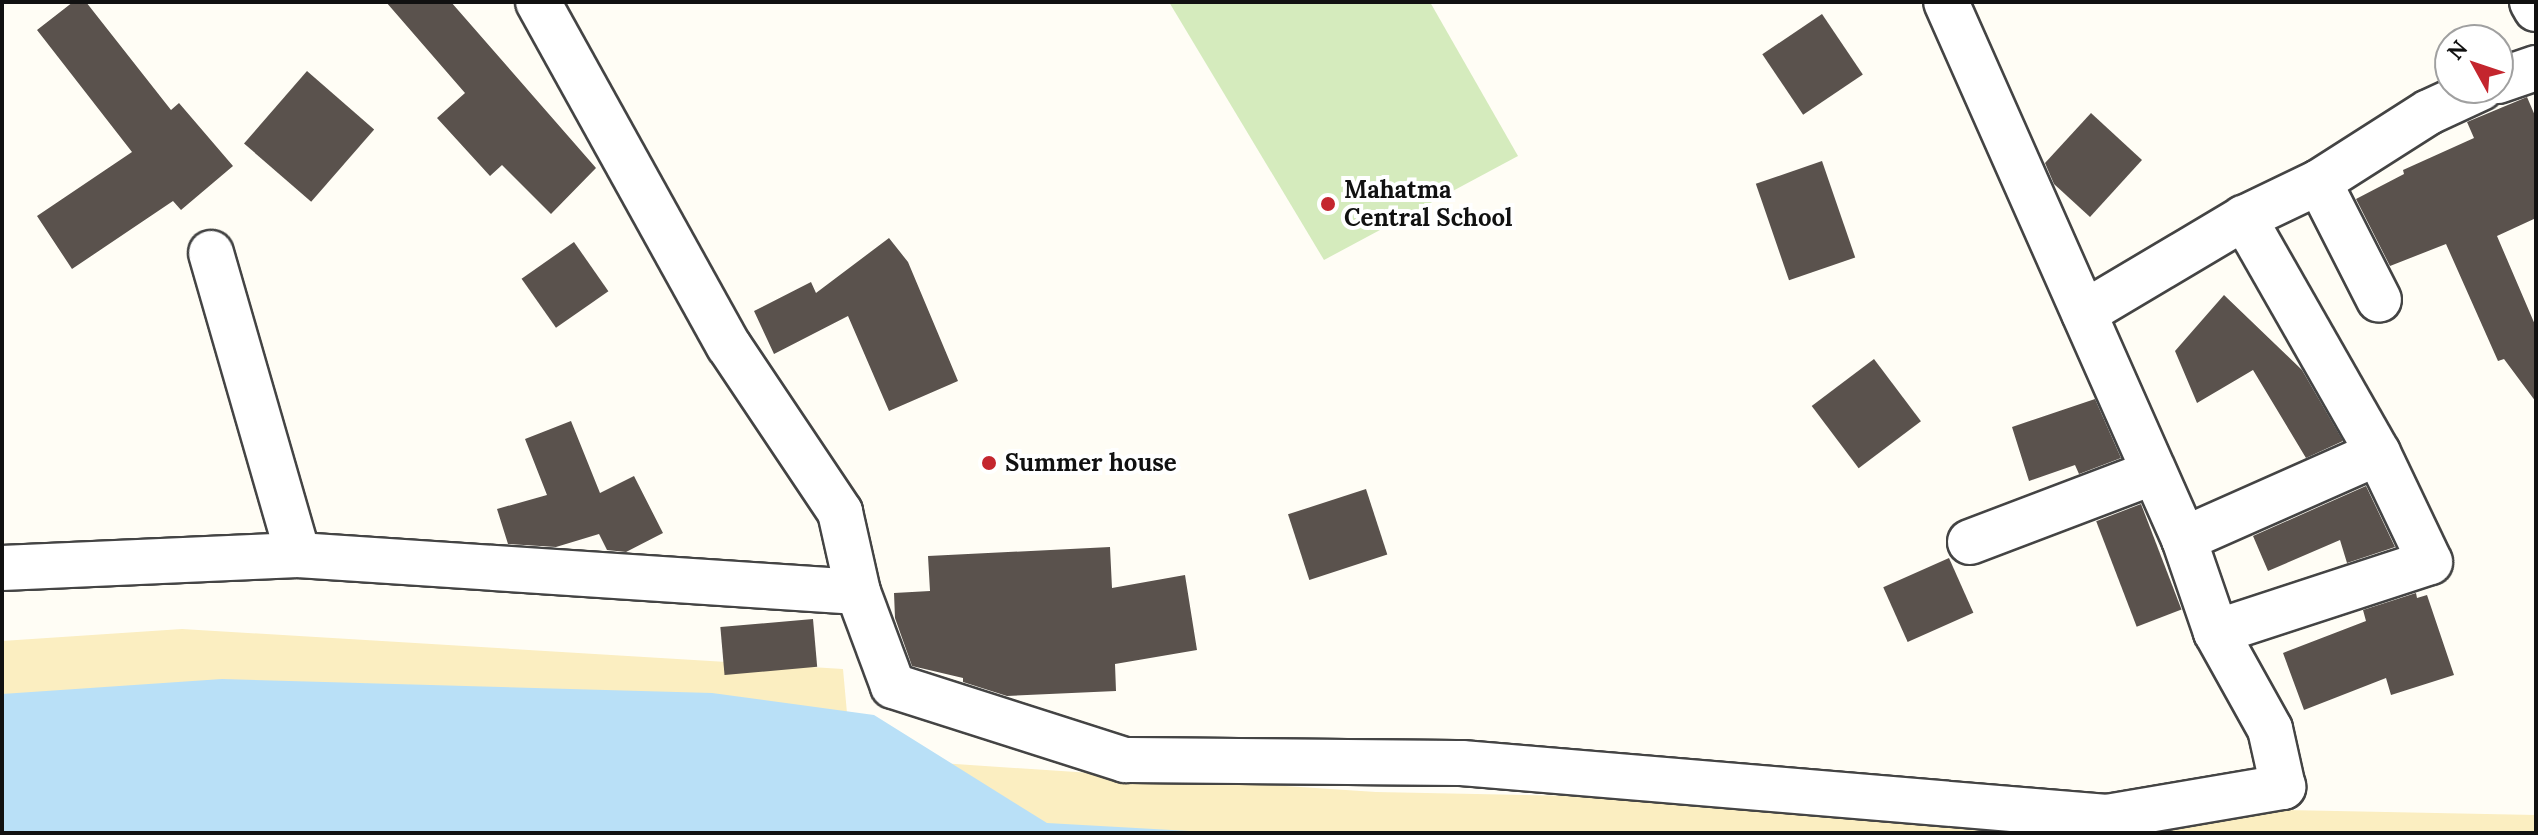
<!DOCTYPE html>
<html>
<head>
<meta charset="utf-8">
<style>
  body { margin:0 }
  #map { position:relative; width:2538px; height:835px; overflow:hidden; background:#fffdf5; font-family:Lora,serif }
  div>[style] { position:absolute }
  [style*='--x'] { left:calc(var(--x)*1px); top:calc(var(--y)*1px); width:calc(var(--w)*1px); rotate:calc(var(--a)*1deg) }
  .green>* { inset:0; background:#d5ebbd }
  .sand>* { inset:0; background:#fbeec1 }
  .water>* { inset:0; background:#b9e0f7 }
  .building>* { inset:0; background:#5a524d; transform-origin:0 0 }
  .roads { filter:drop-shadow(2px 0 #444) drop-shadow(-2px 0 #444) drop-shadow(0 2px #444) drop-shadow(0 -2px #444) }
  .street>* { height:44px; margin:-22px; padding:0 22px; transform-origin:22px; border-radius:22px; background:#fff }
  .dots>* { width:22px; height:22px; translate:-50% -50%; box-sizing:border-box; border:4px solid #fff; border-radius:50% }
  span { translate:-50% -50%; white-space:nowrap; text-align:center; line-height:1.15; -webkit-text-stroke:8px #fff; paint-order:stroke }
  .poi-label { font-size:24px; color:#111; font-weight:700 }
  .left { translate:0 -50%; text-align:left }
  .frame { position:absolute; inset:0; border:4px solid #111; pointer-events:none }
  .north { position:absolute; left:2434px; top:24px; width:80px; height:80px; box-sizing:border-box; background:#fff; border:2px solid #a0a0a0; border-radius:50%; rotate:310deg; font-size:22px; font-weight:700; line-height:32px; text-align:center; color:#111 }
  .north::after { content:''; display:block; margin:auto; width:28px; height:36px; background:#c4262e; clip-path:polygon(50% 0,100% 100%,50% 72%,0 100%) }
</style>
</head>
<body>
<div id="map">
  <div class="green">
    <div style="clip-path:polygon(1169px 2px,1430px 2px,1518px 156px,1324px 260px)"></div>
  </div>
  <div class="sand">
    <div style="clip-path:polygon(182px 629px,843px 669px,851px 757px,1376px 792px,2536px 815px,2536px 833px,53px 833px,2px 770px,2px 641px)"></div>
  </div>
  <div class="water">
    <div style="clip-path:polygon(222px 679px,712px 693px,874px 715px,1047px 823px,1225px 833px,2px 833px,2px 694px)"></div>
  </div>
  <div class="building">
    <div style="clip-path:polygon(73px 2px,86px 2px,171px 110px,179px 103px,233px 166px,181px 210px,173px 201px,72px 269px,37px 216px,132px 152px,37px 30px)"></div>
    <div style="clip-path:polygon(386px 2px,451px 2px,596px 168px,551px 214px,502px 165px,490px 176px,437px 118px,465px 93px)"></div>
    <div style="left:1822px;top:14px;width:73px;height:72px;rotate:56deg"></div>
    <div style="left:307px;top:71px;width:89px;height:96px;rotate:41deg"></div>
    <div style="clip-path:polygon(2527px 97px,2536px 118px,2536px 218px,2497px 236px,2536px 327px,2536px 402px,2504px 359px,2498px 361px,2446px 244px,2390px 266px,2356px 199px,2404px 174px,2403px 170px,2474px 138px,2467px 122px)"></div>
    <div style="clip-path:polygon(2091px 113px,2142px 160px,2090px 217px,2054px 184px,2045px 163px)"></div>
    <div style="left:1822px;top:161px;width:102px;height:70px;rotate:71deg"></div>
    <div style="clip-path:polygon(889px 238px,908px 262px,958px 381px,889px 411px,848px 316px,774px 354px,754px 311px,811px 282px,816px 293px)"></div>
    <div style="left:574px;top:242px;width:60px;height:64px;rotate:55deg"></div>
    <div style="clip-path:polygon(2224px 295px,2302px 370px,2343px 441px,2306px 458px,2253px 370px,2197px 403px,2175px 351px)"></div>
    <div style="left:1874px;top:359px;width:78px;height:78px;rotate:53deg"></div>
    <div style="clip-path:polygon(2095px 399px,2121px 458px,2079px 474px,2075px 465px,2029px 481px,2012px 427px)"></div>
    <div style="clip-path:polygon(571px 421px,600px 493px,634px 476px,663px 533px,626px 552px,607px 550px,599px 534px,556px 547px,508px 544px,497px 509px,547px 495px,525px 439px)"></div>
    <div style="clip-path:polygon(2366px 486px,2395px 547px,2347px 563px,2340px 540px,2268px 571px,2253px 536px)"></div>
    <div style="left:1366px;top:489px;width:69px;height:82px;rotate:72deg"></div>
    <div style="left:2141px;top:504px;width:113px;height:48px;rotate:69deg"></div>
    <div style="clip-path:polygon(1110px 547px,1112px 588px,1185px 575px,1197px 650px,1115px 664px,1116px 691px,1007px 696px,963px 682px,963px 678px,912px 666px,895px 618px,894px 593px,930px 591px,928px 556px)"></div>
    <div style="left:1949px;top:558px;width:60px;height:72px;rotate:66deg"></div>
    <div style="clip-path:polygon(2416px 593px,2417px 598px,2427px 595px,2454px 675px,2391px 695px,2386px 678px,2304px 710px,2283px 653px,2366px 621px,2363px 610px)"></div>
    <div style="left:813px;top:619px;width:48px;height:93px;rotate:85deg"></div>
  </div>
  <div class="roads">
    <div class="street">
      <div style="--x:538;--y:2;--w:393;--a:61"></div>
      <div style="--x:729;--y:346;--w:200;--a:56.2"></div>
      <div style="--x:840;--y:512;--w:82;--a:77.3"></div>
      <div style="--x:858;--y:592;--w:100;--a:69.6"></div>
      <div style="--x:893;--y:686;--w:244;--a:17.7"></div>
      <div style="--x:1125;--y:760;--w:337;--a:0.5"></div>
      <div style="--x:1462;--y:763;--w:647;--a:4.79"></div>
      <div style="--x:2107;--y:817;--w:179;--a:-9.7"></div>
      <div style="--x:2283;--y:787;--w:59;--a:-102.6"></div>
      <div style="--x:2270;--y:729;--w:111;--a:-119.1"></div>
      <div style="--x:2216;--y:632;--w:98;--a:-109"></div>
      <div style="--x:2184;--y:539;--w:587;--a:-113.9"></div>
      <div style="--x:2532;--y:2;--w:8;--a:60"></div>
      <div style="--x:2498;--y:81;--w:40;--a:-18.9"></div>
      <div style="--x:2319;--y:182;--w:132;--a:63"></div>
      <div style="--x:211;--y:253;--w:314;--a:73.9"></div>
      <div style="--x:2084;--y:313;--w:186;--a:-30.7"></div>
      <div style="--x:2244;--y:218;--w:83;--a:-25.6"></div>
      <div style="--x:2319;--y:182;--w:130;--a:-32.5"></div>
      <div style="--x:2429;--y:112;--w:57;--a:-24.8"></div>
      <div style="--x:2184;--y:539;--w:212;--a:-23.9"></div>
      <div style="--x:1970;--y:542;--w:195;--a:-20.8"></div>
      <div style="--x:2;--y:568;--w:296;--a:-2.5"></div>
      <div style="--x:298;--y:555;--w:561;--a:3.78"></div>
      <div style="--x:2216;--y:632;--w:225;--a:-18.1"></div>
      <div style="--x:2430;--y:562;--w:121;--a:-115.5"></div>
      <div style="--x:2378;--y:453;--w:271;--a:-119.7"></div>
    </div>
  </div>
  <div class="dots">
    <div style="left:1328px;top:204px;background:#c4262e"></div>
    <div style="left:989px;top:463px;background:#c4262e"></div>
  </div>
  <div class="poi-label">
    <span class="left" style="left:1344px;top:204px">Mahatma<br>Central School</span>
    <span class="left" style="left:1005px;top:463px">Summer house</span>
  </div>
  <div class="frame"></div>
  <div class="north">N</div>
</div>
</body>
</html>
